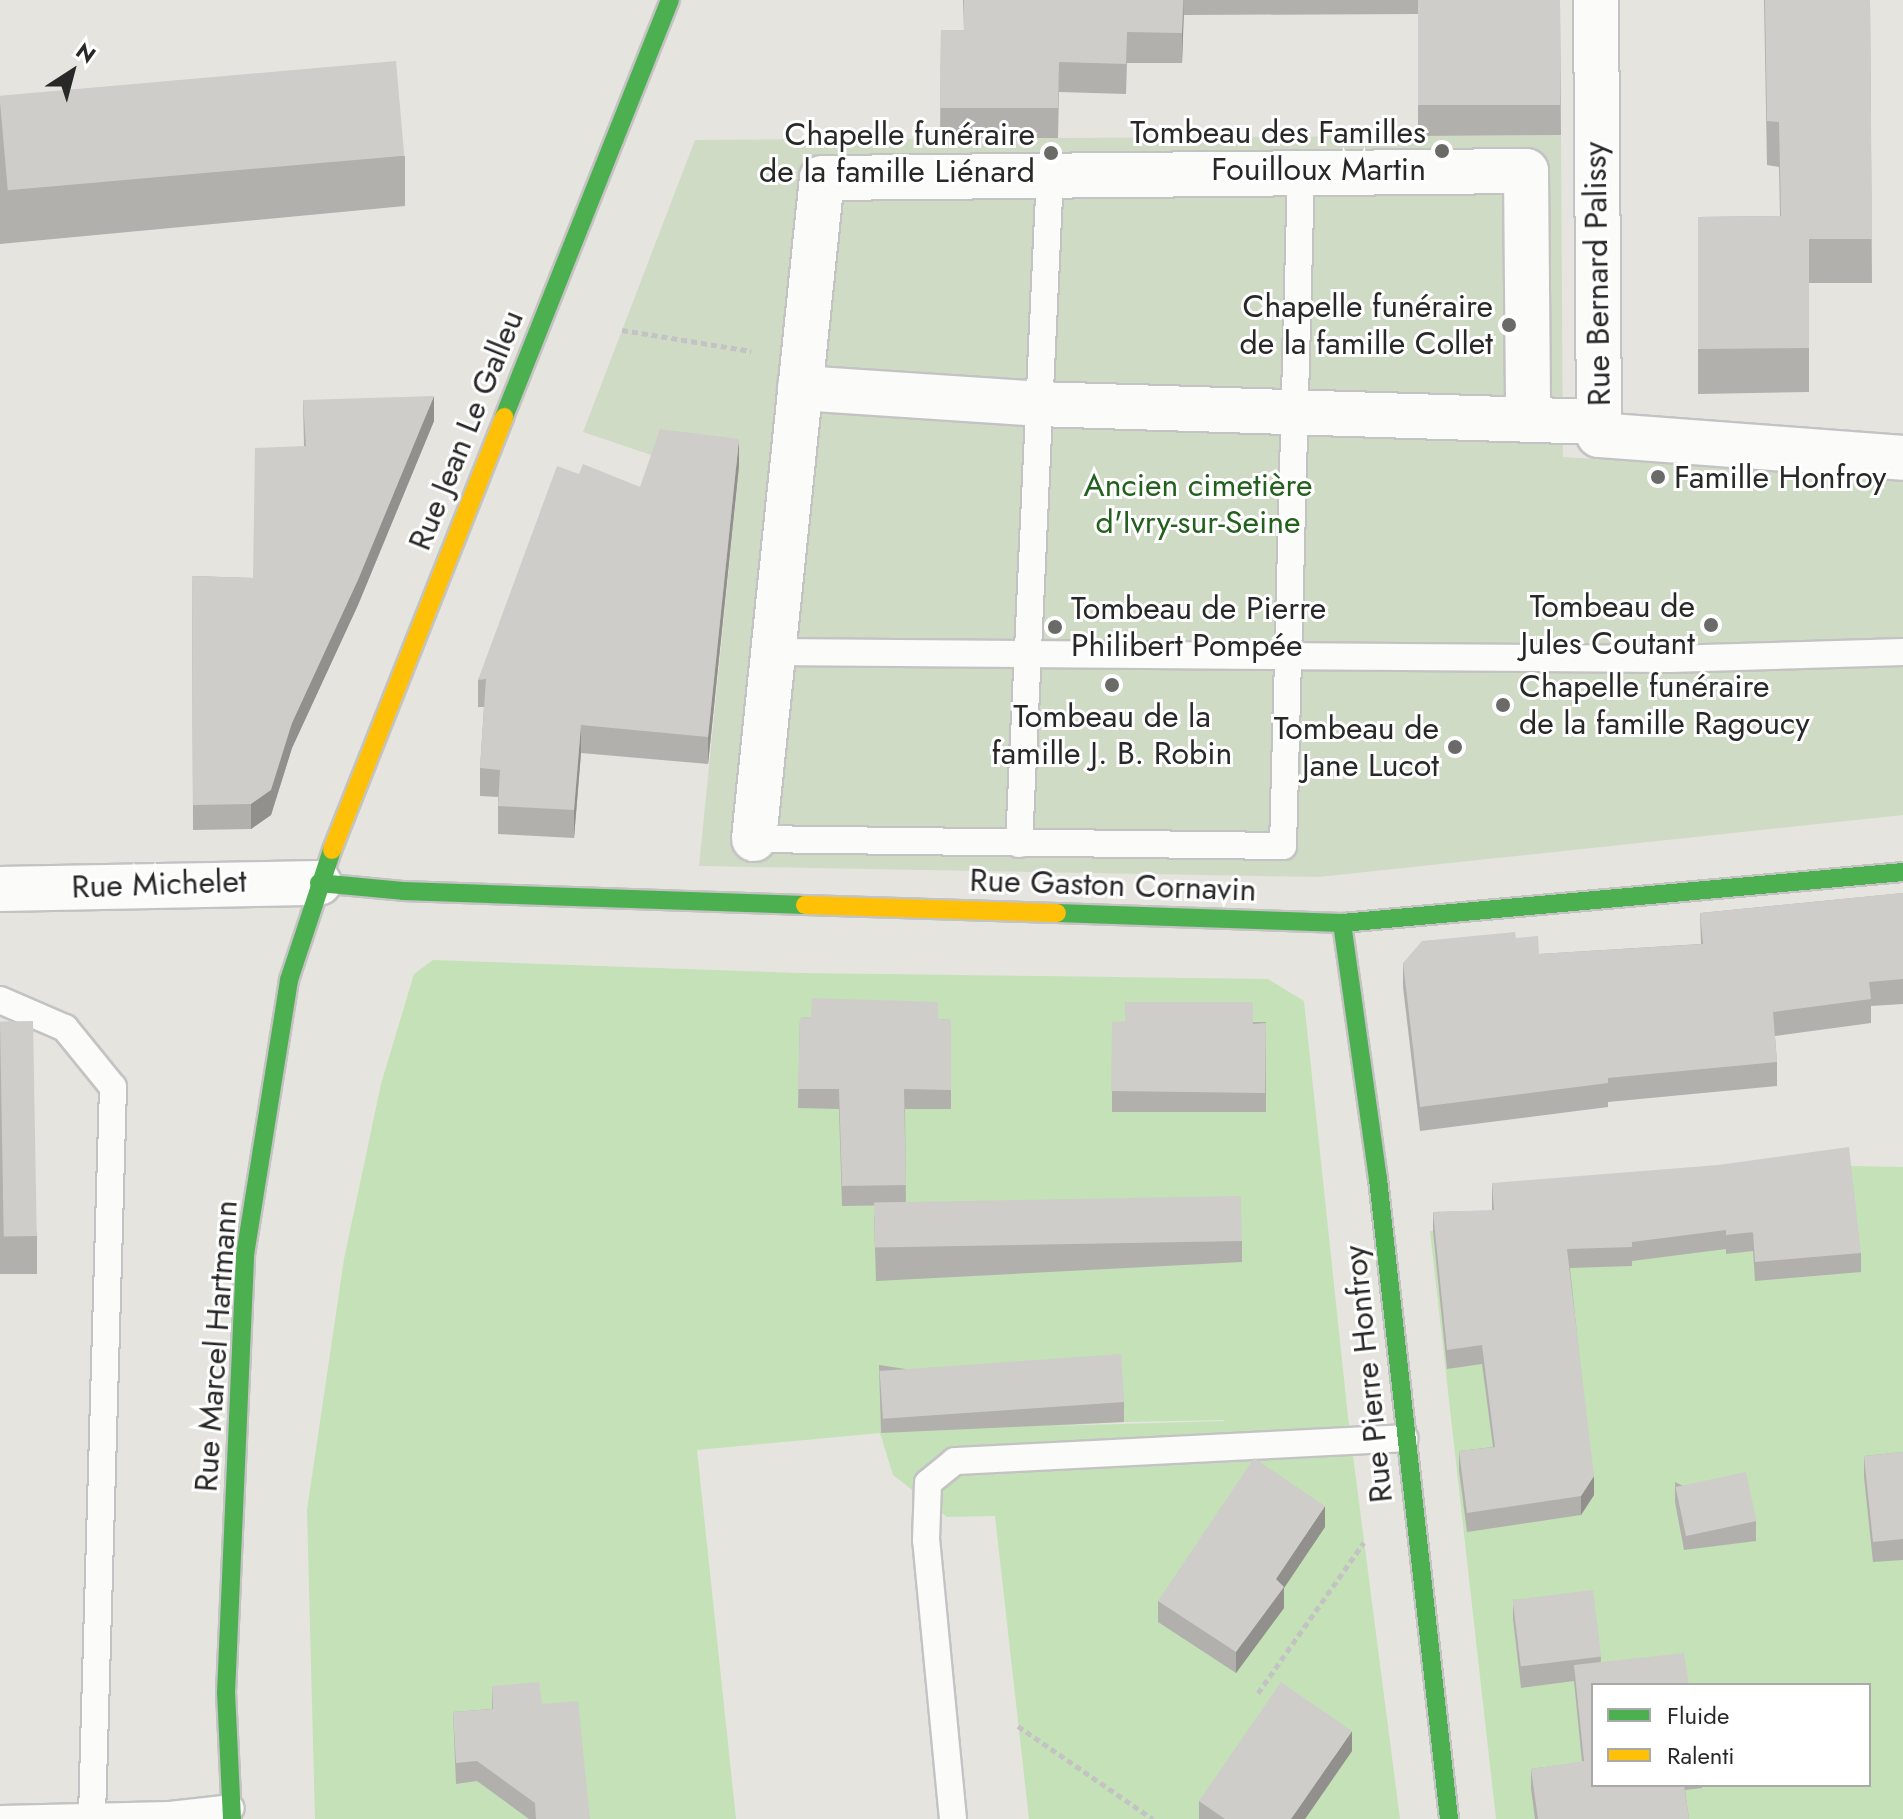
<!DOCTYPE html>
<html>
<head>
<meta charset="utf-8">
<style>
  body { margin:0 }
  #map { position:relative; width:1903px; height:1819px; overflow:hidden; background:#e6e4de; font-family:Jost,sans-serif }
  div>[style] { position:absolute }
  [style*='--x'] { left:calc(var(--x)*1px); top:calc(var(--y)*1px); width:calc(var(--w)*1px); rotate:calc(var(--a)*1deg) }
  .green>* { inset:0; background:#c4e1b8 }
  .cemetery>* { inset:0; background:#d0dbc6 }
  .path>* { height:5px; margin-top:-2.5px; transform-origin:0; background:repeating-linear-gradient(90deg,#c4c3c3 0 6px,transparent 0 10px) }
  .roads { filter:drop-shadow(2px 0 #c4c3c3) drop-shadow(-2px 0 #c4c3c3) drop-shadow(0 2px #c4c3c3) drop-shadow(0 -2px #c4c3c3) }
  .lane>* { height:26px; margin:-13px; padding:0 13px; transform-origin:13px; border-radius:13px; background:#fbfbfa }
  .street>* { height:44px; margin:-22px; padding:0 22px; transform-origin:22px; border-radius:22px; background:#fbfbfa }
  .fast>* { height:18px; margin:-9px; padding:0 9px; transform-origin:9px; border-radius:9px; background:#4caf50 }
  .slow>* { height:18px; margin:-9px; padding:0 9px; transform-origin:9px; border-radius:9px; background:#ffc107 }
  .wall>* { inset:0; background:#b2b0ad; transform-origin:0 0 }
  .shaded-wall>* { inset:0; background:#91908d }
  .building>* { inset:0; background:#cfcdc9; transform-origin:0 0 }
  .dots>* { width:22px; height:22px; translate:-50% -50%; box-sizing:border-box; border:4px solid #fff; border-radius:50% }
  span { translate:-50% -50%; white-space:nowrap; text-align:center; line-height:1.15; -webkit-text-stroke:6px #fff; paint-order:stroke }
  .poi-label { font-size:32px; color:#282828 }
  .right { translate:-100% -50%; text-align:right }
  .left { translate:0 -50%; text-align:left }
  .street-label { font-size:32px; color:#282828 }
  .park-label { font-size:32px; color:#23601d }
  .legend { position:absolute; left:1591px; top:1683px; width:280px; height:104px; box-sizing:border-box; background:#fff; border:2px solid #a9a9a9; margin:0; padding:10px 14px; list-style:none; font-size:24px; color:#282828 }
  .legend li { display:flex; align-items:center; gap:16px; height:40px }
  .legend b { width:40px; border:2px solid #a9a9a9 }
  .north { position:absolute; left:32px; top:32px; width:80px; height:80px; -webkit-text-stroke:6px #fff; paint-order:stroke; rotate:36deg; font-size:22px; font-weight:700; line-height:32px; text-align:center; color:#282828 }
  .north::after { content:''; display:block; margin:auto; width:28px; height:36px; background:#282828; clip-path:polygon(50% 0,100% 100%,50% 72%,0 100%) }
</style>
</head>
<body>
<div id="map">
  <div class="green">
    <div style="clip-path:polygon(evenodd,433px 960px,799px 973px,1268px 979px,1304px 1001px,1348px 1417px,1400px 1819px,1029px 1819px,995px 1516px,947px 1517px,893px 1475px,880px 1433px,697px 1450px,736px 1819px,315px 1819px,307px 1510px,344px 1259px,381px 1084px,414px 974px,433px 960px,1224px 1420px,1224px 1421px,1053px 1426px,1124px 1422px,1224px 1420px)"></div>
    <div style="clip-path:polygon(evenodd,1849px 1166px,1903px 1167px,1903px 1819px,1496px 1819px,1430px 1231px,1493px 1230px,1492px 1203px,1849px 1166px,1593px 1685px,1869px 1685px,1869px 1785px,1593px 1785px,1593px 1685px)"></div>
  </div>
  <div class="cemetery">
    <div style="clip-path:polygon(1561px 135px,1563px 457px,1903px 479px,1903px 815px,1318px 877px,699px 866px,739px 467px,660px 458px,583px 432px,695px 140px)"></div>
  </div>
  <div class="path">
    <div style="--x:622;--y:330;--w:131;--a:9.2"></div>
    <div style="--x:1258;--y:1693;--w:184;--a:-54.9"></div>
    <div style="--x:1018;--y:1726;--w:164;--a:34.6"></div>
  </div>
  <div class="roads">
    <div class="lane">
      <div style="--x:773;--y:652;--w:896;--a:0.45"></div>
      <div style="--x:1669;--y:659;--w:234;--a:-1.7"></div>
      <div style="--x:754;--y:839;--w:529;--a:0.76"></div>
      <div style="--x:1283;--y:846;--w:672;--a:-88.47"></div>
      <div style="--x:1019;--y:844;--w:670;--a:-87.35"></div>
      <div style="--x:0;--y:1000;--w:71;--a:23.3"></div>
      <div style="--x:65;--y:1028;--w:76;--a:50.9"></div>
      <div style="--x:113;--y:1087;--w:730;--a:91.65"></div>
      <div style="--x:2;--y:1819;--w:168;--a:-1.4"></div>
      <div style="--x:170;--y:1815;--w:61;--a:-6.5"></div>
      <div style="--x:953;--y:1819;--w:280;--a:-95.5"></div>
      <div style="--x:926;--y:1540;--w:57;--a:-88"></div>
      <div style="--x:928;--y:1483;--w:35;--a:-39"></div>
      <div style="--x:955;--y:1461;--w:450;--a:-2.9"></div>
    </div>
    <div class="street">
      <div style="--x:1596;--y:0;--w:435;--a:89.6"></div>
      <div style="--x:1599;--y:435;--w:305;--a:4.3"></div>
      <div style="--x:800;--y:388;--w:239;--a:3.8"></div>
      <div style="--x:1038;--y:404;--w:560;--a:1.84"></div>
      <div style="--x:754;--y:839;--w:664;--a:-84.13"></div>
      <div style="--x:822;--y:178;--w:704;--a:-0.57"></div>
      <div style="--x:1526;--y:171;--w:249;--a:89.5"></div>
      <div style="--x:0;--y:889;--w:319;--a:-1.1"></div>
    </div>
    <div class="fast">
      <div style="--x:504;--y:417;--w:449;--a:-68.3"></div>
      <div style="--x:319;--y:883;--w:84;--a:5.4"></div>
      <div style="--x:403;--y:891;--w:402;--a:2"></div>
      <div style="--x:1057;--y:913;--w:285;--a:2"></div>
      <div style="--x:1342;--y:923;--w:563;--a:-5.19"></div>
      <div style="--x:1342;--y:923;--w:259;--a:82"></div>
      <div style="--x:1378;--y:1179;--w:644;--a:83.67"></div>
      <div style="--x:232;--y:1819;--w:126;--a:-92.7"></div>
      <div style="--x:226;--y:1693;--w:438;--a:-87.5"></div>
      <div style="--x:245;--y:1255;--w:278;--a:-80.9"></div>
      <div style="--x:289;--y:980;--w:137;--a:-71.7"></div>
    </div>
    <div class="slow">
      <div style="--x:332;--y:850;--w:466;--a:-68.3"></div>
      <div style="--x:805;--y:905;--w:252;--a:1.8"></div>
    </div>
  </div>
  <div class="wall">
    <div style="clip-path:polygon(963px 0,1560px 0,1561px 135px,1418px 136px,1418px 14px,1184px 15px,1182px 63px,1127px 63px,1126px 94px,1059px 92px,1058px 138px,940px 138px,941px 30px,964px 30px)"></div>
    <div style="clip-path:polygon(1764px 0,1870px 0,1872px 283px,1809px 283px,1809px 392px,1698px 394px,1698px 217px,1780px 216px,1779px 167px,1767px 165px)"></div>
    <div style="clip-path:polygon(0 97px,405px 156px,405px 206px,0 244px)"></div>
    <div style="clip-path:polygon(303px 400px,434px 421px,358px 605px,292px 748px,271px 815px,251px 829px,193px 830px,192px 576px,253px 578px,304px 446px)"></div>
    <div style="clip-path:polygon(739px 466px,708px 764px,581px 753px,574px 838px,498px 834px,498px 797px,480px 796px,480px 768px,484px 707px,478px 707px,478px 680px,579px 474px,640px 487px)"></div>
    <div style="clip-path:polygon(1903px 893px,1903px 1004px,1871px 1006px,1871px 1023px,1775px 1036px,1777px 1062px,1777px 1086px,1608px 1102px,1608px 1107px,1420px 1131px,1403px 987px,1403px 963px,1516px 938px,1539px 954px,1701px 944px,1700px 913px)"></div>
    <div style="clip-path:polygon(811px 1017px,938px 1019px,951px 1020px,951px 1109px,905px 1109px,906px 1205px,842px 1206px,839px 1109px,798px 1108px,800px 1018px)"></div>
    <div style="clip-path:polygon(0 1022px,37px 1236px,37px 1274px,0 1274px)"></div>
    <div style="left:1112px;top:1022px;width:154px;height:90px"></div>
    <div style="clip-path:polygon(1492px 1183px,1861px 1253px,1861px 1272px,1755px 1281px,1753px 1251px,1726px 1254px,1726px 1249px,1632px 1261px,1632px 1266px,1570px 1268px,1594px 1495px,1581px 1515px,1467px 1532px,1459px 1470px,1459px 1451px,1493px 1447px,1482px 1364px,1447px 1369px,1433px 1231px,1433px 1212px,1492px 1211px)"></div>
    <div style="clip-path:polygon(874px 1215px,1242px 1241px,1242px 1262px,876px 1281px)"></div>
    <div style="clip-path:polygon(879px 1365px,1124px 1402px,1124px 1422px,881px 1433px)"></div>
    <div style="clip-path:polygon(1903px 1452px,1903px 1560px,1873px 1562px,1864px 1477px,1864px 1456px)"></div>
    <div style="clip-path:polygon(1675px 1482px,1756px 1521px,1756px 1541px,1684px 1550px,1675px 1502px)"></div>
    <div style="clip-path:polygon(1325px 1527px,1284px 1588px,1284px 1608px,1236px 1673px,1158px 1622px,1158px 1601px)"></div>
    <div style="clip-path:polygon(1513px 1599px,1601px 1657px,1593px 1785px,1702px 1785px,1702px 1788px,1685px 1790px,1689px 1819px,1535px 1819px,1531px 1789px,1531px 1769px,1582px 1762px,1574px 1681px,1521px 1688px,1513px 1619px)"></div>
    <div style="clip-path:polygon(492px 1686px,542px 1704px,590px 1819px,529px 1819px,477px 1781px,456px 1784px,453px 1712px,492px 1709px)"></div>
    <div style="clip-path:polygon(1352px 1751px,1305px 1819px,1199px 1819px,1199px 1801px)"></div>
  </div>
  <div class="shaded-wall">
    <div style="clip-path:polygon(1184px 0,1182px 63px,1182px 33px)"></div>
    <div style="clip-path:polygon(434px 396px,434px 421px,358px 605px,292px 748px,271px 815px,251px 829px,251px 804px,292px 723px)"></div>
    <div style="clip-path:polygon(739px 439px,739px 466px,708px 764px,708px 737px)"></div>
    <div style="clip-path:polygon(581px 725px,581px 753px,574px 838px,574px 810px)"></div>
    <div style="clip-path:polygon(1594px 1476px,1594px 1495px,1581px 1515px,1581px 1496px)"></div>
    <div style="clip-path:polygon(1325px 1506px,1325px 1527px,1284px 1588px,1284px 1608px,1236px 1673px,1236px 1652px,1276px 1579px)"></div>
    <div style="clip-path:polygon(1352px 1731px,1352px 1751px,1305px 1819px,1291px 1819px)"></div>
  </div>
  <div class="building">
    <div style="clip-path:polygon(964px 0,1183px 0,1182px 33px,1127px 32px,1126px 64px,1059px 62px,1058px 108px,940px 108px,941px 30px,964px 30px)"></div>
    <div style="left:1418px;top:0;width:142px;height:105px"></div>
    <div style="clip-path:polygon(1765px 0,1870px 0,1872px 239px,1809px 239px,1809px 348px,1698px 349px,1698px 217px,1781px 216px,1779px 122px,1767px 121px)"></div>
    <div style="left:396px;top:61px;width:95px;height:398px;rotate:85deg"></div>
    <div style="clip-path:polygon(434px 396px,358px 580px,292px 723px,271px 790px,251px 804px,193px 805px,192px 576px,253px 578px,255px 448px,306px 446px,303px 400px)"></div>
    <div style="clip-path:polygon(660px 429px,739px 439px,708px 737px,581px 725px,574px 810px,498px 806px,500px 770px,480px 768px,486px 679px,478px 680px,557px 466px,579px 474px,583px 464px,640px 487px)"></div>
    <div style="clip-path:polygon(1903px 893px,1903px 979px,1869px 982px,1871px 999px,1773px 1012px,1777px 1062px,1608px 1078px,1608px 1083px,1420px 1107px,1403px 963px,1422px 941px,1515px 932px,1516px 938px,1538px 936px,1539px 954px,1703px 944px,1700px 913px)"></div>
    <div style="clip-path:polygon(812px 998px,938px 1002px,938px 1019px,951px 1020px,951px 1090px,904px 1089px,906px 1185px,842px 1186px,839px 1089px,798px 1089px,800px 1018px,811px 1017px)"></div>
    <div style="clip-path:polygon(1125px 1002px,1253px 1002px,1253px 1024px,1266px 1023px,1265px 1093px,1111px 1091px,1112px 1022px,1125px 1021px)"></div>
    <div style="left:33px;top:1021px;width:215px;height:33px;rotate:89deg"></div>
    <div style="clip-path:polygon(1849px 1147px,1861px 1253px,1755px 1262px,1753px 1232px,1726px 1235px,1726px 1230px,1632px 1242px,1632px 1247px,1567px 1249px,1594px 1476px,1581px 1496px,1467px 1513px,1459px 1451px,1495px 1447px,1482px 1345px,1447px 1350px,1433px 1212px,1494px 1210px,1492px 1183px,1718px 1165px)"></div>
    <div style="left:1241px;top:1196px;width:45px;height:367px;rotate:89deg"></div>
    <div style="left:1121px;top:1354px;width:48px;height:242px;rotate:86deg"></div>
    <div style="clip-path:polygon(1903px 1452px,1903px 1539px,1873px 1542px,1864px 1456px)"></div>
    <div style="clip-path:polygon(1254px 1458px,1325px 1506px,1276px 1579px,1284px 1587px,1236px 1652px,1158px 1601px)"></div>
    <div style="left:1746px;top:1472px;width:50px;height:72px;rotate:78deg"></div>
    <div style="left:1593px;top:1590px;width:67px;height:81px;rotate:83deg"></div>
    <div style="clip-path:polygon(1684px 1653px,1689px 1685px,1593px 1685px,1593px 1785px,1684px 1785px,1689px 1819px,1538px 1819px,1531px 1769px,1584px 1761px,1574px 1665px)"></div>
    <div style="clip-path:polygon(539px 1682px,542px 1704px,578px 1701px,590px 1819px,536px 1819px,535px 1803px,477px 1761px,456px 1763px,453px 1712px,493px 1709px,492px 1686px)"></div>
    <div style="clip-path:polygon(1281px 1682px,1352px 1731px,1291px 1819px,1225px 1819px,1199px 1801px)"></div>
  </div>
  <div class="dots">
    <div style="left:1442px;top:151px;background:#6a6a68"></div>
    <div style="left:1051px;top:153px;background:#6a6a68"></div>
    <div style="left:1509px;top:325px;background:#6a6a68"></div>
    <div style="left:1658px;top:477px;background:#6a6a68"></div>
    <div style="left:1711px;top:625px;background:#6a6a68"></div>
    <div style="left:1055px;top:627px;background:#6a6a68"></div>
    <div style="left:1112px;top:685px;background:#6a6a68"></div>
    <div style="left:1503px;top:705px;background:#6a6a68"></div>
    <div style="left:1455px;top:747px;background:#6a6a68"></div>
  </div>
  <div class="poi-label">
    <span class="right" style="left:1426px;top:151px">Tombeau des Familles<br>Fouilloux Martin</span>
    <span class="right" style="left:1035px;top:153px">Chapelle funéraire<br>de la famille Liénard</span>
    <span class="right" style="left:1493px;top:325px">Chapelle funéraire<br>de la famille Collet</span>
    <span class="left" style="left:1674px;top:477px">Famille Honfroy</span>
    <span class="right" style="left:1695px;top:625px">Tombeau de<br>Jules Coutant</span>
    <span class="left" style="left:1071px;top:627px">Tombeau de Pierre<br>Philibert Pompée</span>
    <span class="left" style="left:1519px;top:705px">Chapelle funéraire<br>de la famille Ragoucy</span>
    <span style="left:1112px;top:735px">Tombeau de la<br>famille J. B. Robin</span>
    <span class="right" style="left:1439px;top:747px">Tombeau de<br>Jane Lucot</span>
  </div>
  <div class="street-label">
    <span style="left:1597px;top:274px;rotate:-91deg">Rue Bernard Palissy</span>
    <span style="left:466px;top:430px;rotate:-68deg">Rue Jean Le Galleu</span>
    <span style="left:159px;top:884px;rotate:-2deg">Rue Michelet</span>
    <span style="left:1113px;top:885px;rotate:2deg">Rue Gaston Cornavin</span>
    <span style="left:216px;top:1346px;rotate:-86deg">Rue Marcel Hartmann</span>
    <span style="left:1368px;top:1374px;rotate:-96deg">Rue Pierre Honfroy</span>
  </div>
  <div class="park-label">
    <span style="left:1198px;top:504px">Ancien cimetière<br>d'Ivry-sur-Seine</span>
  </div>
  <ul class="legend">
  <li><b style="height:10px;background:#4caf50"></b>Fluide</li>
  <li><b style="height:10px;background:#ffc107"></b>Ralenti</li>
  </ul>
  <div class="north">N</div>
</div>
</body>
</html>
